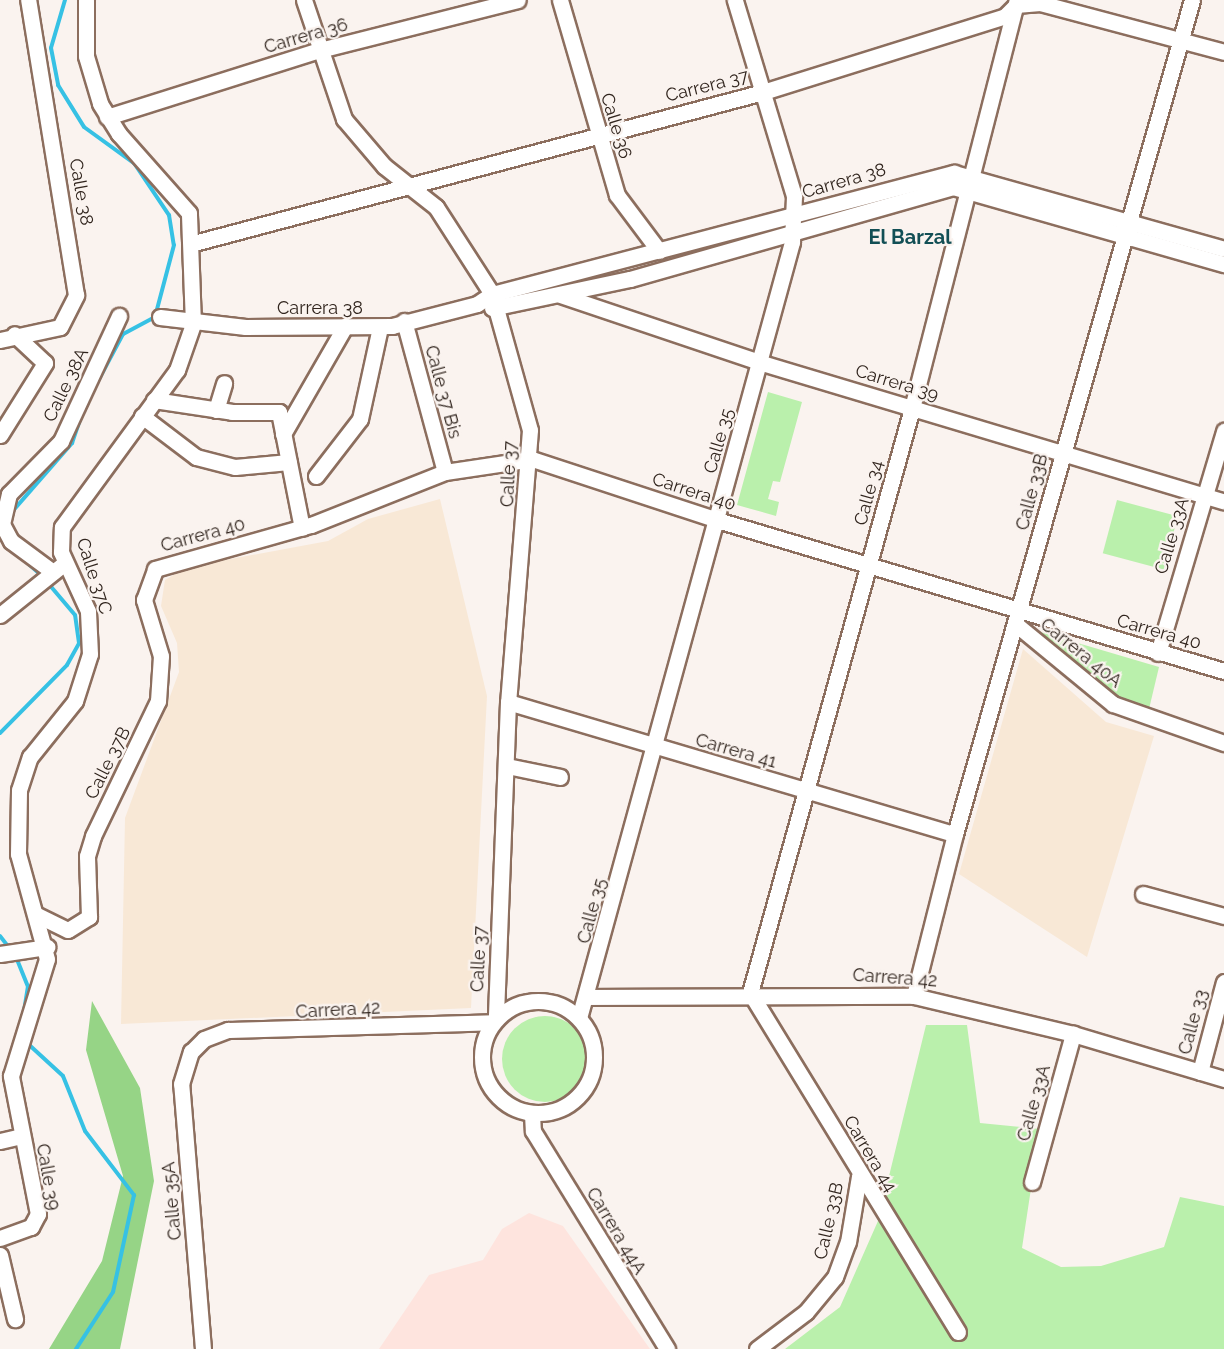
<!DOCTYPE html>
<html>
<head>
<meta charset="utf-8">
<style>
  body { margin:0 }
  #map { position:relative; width:1224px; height:1349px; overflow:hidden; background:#faf3ef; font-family:Raleway,sans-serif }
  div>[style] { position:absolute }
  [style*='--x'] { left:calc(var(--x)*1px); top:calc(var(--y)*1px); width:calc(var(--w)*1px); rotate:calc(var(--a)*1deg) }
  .education>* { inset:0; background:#f8e8d6 }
  .medical>* { inset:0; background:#fee4de }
  .green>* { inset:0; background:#baf0ac; transform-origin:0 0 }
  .round { border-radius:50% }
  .forest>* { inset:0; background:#96d486 }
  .stream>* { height:4px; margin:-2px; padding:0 2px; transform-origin:2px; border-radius:2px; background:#36c1e4 }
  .roads { filter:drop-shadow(2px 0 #8c6e5e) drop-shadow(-2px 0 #8c6e5e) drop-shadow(0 2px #8c6e5e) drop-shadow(0 -2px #8c6e5e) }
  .minor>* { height:15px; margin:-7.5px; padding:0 7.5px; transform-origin:7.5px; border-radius:7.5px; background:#fff }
  .minor>.ring { margin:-7.5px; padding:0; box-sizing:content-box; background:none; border:15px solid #fff; border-radius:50% }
  span { translate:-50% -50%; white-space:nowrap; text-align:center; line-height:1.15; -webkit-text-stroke:4.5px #faf3ef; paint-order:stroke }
  .street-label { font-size:18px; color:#31251e }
  .neighbourhood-label { font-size:20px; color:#124f55; font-weight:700 }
</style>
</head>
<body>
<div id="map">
  <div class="education">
    <div style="clip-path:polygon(440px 499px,487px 696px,471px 1008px,121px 1024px,125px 818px,179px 672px,177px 643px,161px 606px,165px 580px,187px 567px,328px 541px,368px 519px)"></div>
    <div style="clip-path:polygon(1023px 649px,1106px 722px,1154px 736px,1087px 957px,959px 874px)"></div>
  </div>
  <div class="medical">
    <div style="clip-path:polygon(529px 1213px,563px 1226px,650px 1349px,379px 1349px,429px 1275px,483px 1260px,502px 1229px)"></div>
  </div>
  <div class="green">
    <div style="clip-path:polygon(768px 392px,802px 402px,780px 482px,773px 481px,768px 499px,779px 502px,776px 516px,737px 505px)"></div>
    <div style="left:1117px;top:500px;width:63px;height:55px;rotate:15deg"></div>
    <div style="clip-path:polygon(1027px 628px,1159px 667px,1149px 709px,1108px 696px)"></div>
    <div class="round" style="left:502px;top:1016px;width:86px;height:86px"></div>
    <div style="clip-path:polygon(926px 1025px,967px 1025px,980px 1123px,1040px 1129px,1022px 1248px,1061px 1267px,1101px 1266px,1164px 1247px,1180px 1197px,1224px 1206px,1224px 1349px,785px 1349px,840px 1307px,878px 1221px)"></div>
  </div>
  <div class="forest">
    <div style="clip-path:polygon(92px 1001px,140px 1088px,154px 1181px,120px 1349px,49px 1349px,102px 1261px,123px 1176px,86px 1050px)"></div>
  </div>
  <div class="stream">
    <div style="--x:65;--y:0;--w:50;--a:106.3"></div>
    <div style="--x:51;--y:48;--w:38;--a:79"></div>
    <div style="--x:58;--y:85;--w:49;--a:58.2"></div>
    <div style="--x:84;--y:127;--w:62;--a:35.8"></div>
    <div style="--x:134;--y:163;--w:63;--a:56.1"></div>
    <div style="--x:169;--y:215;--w:30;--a:81"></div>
    <div style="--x:174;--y:245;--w:74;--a:104.8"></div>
    <div style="--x:155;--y:317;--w:36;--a:152"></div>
    <div style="--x:123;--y:334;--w:70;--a:118"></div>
    <div style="--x:11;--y:513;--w:93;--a:-48.9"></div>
    <div style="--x:72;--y:443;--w:40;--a:-71.1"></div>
    <div style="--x:22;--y:558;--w:28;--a:42"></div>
    <div style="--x:0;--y:733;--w:95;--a:-45.4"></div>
    <div style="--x:67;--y:665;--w:25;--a:-61"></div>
    <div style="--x:79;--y:643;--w:28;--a:-98"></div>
    <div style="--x:75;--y:615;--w:42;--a:-130.2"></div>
    <div style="--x:0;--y:936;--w:16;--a:52"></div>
    <div style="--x:16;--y:957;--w:31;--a:68"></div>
    <div style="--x:28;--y:986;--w:24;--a:99"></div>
    <div style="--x:26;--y:1042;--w:50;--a:42.6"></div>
    <div style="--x:63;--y:1076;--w:59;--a:68.2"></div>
    <div style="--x:85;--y:1131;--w:81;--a:52.6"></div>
    <div style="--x:134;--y:1195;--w:99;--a:102.2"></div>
    <div style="--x:113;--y:1292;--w:68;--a:123"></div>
  </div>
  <div class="roads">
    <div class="minor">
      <div style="--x:304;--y:0;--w:126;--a:71.4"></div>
      <div style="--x:344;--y:119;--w:62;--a:49.6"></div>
      <div style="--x:384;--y:166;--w:66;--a:38.3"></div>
      <div style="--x:436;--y:207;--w:103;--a:57.2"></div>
      <div style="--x:492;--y:294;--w:141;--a:74.4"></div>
      <div style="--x:530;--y:430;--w:273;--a:94.6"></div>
      <div style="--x:508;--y:702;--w:317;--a:92.2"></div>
      <div style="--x:560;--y:0;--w:203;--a:73.7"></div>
      <div style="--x:617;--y:195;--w:70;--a:53.1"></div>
      <div style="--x:107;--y:117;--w:223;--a:-17.5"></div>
      <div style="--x:320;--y:50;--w:204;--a:-14.2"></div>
      <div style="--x:194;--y:243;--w:589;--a:-14.86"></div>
      <div style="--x:763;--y:92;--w:254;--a:-17.4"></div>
      <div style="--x:1005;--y:16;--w:16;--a:-45"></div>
      <div style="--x:1016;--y:5;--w:24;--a:-5"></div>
      <div style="--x:1040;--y:3;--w:190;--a:14.9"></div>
      <div style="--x:560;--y:295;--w:213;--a:18.6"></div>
      <div style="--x:762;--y:363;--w:482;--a:16.7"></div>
      <div style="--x:492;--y:308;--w:141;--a:-11.9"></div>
      <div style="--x:630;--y:279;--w:336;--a:-15.9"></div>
      <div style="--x:953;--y:187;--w:282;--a:15.9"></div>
      <div style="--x:160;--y:317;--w:86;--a:6.7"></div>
      <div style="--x:245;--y:327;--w:147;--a:-0.4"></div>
      <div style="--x:392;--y:326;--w:88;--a:-14.5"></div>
      <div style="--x:477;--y:304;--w:18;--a:-34"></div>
      <div style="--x:492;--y:294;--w:478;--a:-14.7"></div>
      <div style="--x:954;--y:173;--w:280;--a:15.7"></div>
      <div style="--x:404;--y:321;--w:156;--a:74.8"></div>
      <div style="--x:0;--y:340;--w:61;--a:-12.2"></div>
      <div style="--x:60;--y:327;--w:36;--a:-63"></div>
      <div style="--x:76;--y:295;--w:299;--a:-99.2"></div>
      <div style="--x:154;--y:400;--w:79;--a:8.7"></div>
      <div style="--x:232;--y:412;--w:47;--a:0"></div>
      <div style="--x:279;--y:412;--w:118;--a:78.8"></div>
      <div style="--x:216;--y:410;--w:28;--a:-73"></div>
      <div style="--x:142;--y:416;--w:68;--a:37.2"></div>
      <div style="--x:196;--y:457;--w:40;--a:14.4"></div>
      <div style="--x:235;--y:467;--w:54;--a:-5.3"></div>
      <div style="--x:283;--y:434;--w:125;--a:-60.1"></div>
      <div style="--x:0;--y:435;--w:85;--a:-58"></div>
      <div style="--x:45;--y:363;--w:42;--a:-136.9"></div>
      <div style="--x:316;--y:476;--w:72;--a:-52.3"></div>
      <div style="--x:360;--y:419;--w:94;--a:-77.7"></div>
      <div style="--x:53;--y:572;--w:52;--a:-143.6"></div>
      <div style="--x:11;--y:541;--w:19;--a:-118"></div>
      <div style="--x:2;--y:524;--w:31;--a:-77"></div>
      <div style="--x:9;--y:494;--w:74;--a:-45.5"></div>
      <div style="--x:61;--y:441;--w:138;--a:-65.1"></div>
      <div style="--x:0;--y:615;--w:78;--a:-38.8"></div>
      <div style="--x:1018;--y:626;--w:123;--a:39.4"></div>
      <div style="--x:1113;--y:704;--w:118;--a:19.4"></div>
      <div style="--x:1158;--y:653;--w:232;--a:-73.4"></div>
      <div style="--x:508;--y:702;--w:466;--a:16.5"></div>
      <div style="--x:507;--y:766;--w:54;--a:11.7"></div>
      <div style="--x:1143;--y:894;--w:84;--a:15.2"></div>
      <div style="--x:37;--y:915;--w:34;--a:26"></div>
      <div style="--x:68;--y:930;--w:25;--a:-32"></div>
      <div style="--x:89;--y:917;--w:61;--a:-91.9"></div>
      <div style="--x:87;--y:856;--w:21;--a:-73"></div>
      <div style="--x:93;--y:836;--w:150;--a:-64.3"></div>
      <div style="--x:158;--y:701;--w:45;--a:-86.2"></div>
      <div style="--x:161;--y:656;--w:59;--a:-106.9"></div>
      <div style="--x:144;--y:600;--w:33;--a:-70"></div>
      <div style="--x:155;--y:569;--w:162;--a:-15.8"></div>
      <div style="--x:311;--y:525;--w:144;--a:-21.6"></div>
      <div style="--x:445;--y:472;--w:88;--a:-8.5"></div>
      <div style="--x:532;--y:459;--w:195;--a:18.2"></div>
      <div style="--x:717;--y:520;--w:529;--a:16.59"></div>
      <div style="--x:0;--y:954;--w:48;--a:-8.5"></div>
      <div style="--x:914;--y:996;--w:167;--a:-75.8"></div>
      <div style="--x:955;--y:834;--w:867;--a:-74.14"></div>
      <div style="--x:589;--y:997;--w:325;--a:-0.2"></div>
      <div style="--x:914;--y:996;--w:163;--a:13.4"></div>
      <div style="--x:1073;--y:1034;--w:158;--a:16.6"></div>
      <div class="ring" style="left:482px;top:1001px;width:97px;height:97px"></div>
      <div style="--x:579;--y:1018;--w:805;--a:-74.65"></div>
      <div style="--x:792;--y:242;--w:46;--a:-87.5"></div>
      <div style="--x:794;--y:196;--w:205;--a:-106.8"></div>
      <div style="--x:1200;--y:1072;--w:93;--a:-75.1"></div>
      <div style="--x:532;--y:1114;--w:17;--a:87"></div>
      <div style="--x:533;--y:1131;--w:256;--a:58.4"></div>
      <div style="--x:0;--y:1141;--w:22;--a:-13"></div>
      <div style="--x:1032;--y:1182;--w:154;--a:-74.5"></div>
      <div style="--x:0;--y:1238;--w:33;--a:-20"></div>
      <div style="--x:31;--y:1227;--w:15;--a:-62"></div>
      <div style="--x:38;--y:1214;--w:141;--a:-101.1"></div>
      <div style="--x:11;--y:1076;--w:122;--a:-72.9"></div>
      <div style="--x:47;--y:959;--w:109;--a:-105.4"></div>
      <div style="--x:18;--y:854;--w:64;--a:-89.1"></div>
      <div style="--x:19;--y:790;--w:35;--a:-72"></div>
      <div style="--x:30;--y:757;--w:72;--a:-51.2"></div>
      <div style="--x:75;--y:701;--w:49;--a:-72.3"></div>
      <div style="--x:90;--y:654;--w:43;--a:-92.7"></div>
      <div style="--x:88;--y:611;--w:65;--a:-114.6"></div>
      <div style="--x:61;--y:552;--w:25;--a:-88"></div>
      <div style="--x:62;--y:527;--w:195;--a:-53.8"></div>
      <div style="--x:177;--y:370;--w:49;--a:-70.8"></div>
      <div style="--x:193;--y:324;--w:111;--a:-92.1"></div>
      <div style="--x:189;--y:213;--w:106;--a:-131.5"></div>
      <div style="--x:119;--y:134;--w:36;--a:-122"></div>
      <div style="--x:100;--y:103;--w:49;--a:-106.6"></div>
      <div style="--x:86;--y:56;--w:56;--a:-90"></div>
      <div style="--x:0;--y:1255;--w:66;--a:76.8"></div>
      <div style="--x:958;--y:1332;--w:398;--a:-121.5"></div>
      <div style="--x:750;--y:993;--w:607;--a:-74.52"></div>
      <div style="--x:912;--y:408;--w:421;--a:-75.6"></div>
      <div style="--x:203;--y:1349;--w:266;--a:-94.7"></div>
      <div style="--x:181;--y:1084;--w:34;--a:-73"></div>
      <div style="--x:191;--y:1052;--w:18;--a:-45"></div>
      <div style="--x:204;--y:1039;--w:26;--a:-21"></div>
      <div style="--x:228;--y:1030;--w:266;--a:-1.7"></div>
      <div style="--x:757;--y:1349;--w:61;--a:-37.1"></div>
      <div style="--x:806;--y:1312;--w:45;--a:-50.4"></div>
      <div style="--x:835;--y:1277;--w:37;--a:-70"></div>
      <div style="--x:848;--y:1242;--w:67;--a:-80.5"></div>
    </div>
  </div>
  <div class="street-label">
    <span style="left:306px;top:36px;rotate:-16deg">Carrera 36</span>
    <span style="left:707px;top:86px;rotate:-14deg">Carrera 37</span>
    <span style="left:616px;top:126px;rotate:73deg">Calle 36</span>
    <span style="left:844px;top:181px;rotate:-16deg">Carrera 38</span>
    <span style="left:81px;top:192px;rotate:80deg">Calle 38</span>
    <span style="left:320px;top:308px">Carrera 38</span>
    <span style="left:897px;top:383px;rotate:17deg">Carrera 39</span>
    <span style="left:66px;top:385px;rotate:-64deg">Calle 38A</span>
    <span style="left:443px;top:392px;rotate:75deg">Calle 37 Bis</span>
    <span style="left:719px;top:441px;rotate:-74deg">Calle 35</span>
    <span style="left:509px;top:474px;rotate:-87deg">Calle 37</span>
    <span style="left:694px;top:492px;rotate:18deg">Carrera 40</span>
    <span style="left:1032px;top:492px;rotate:-75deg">Calle 33B</span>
    <span style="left:869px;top:493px;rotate:-75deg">Calle 34</span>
    <span style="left:203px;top:535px;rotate:-15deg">Carrera 40</span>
    <span style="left:1172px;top:536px;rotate:-73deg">Calle 33A</span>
    <span style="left:94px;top:576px;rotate:72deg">Calle 37C</span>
    <span style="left:1159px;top:632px;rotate:16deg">Carrera 40</span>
    <span style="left:1081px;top:653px;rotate:39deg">Carrera 40A</span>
    <span style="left:736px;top:751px;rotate:16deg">Carrera 41</span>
    <span style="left:108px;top:763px;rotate:-63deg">Calle 37B</span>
    <span style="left:592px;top:911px;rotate:-75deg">Calle 35</span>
    <span style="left:479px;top:959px;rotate:-87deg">Calle 37</span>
    <span style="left:895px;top:978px;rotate:4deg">Carrera 42</span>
    <span style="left:338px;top:1010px;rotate:-3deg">Carrera 42</span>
    <span style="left:1193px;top:1022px;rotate:-75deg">Calle 33</span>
    <span style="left:1034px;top:1103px;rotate:-74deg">Calle 33A</span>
    <span style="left:870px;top:1154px;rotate:59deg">Carrera 44</span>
    <span style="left:48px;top:1177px;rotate:80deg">Calle 39</span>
    <span style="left:172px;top:1201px;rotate:-95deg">Calle 35A</span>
    <span style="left:829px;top:1221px;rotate:-77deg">Calle 33B</span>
    <span style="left:616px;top:1231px;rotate:59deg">Carrera 44A</span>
  </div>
  <div class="neighbourhood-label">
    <span style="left:910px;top:237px">El Barzal</span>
  </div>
</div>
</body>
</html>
